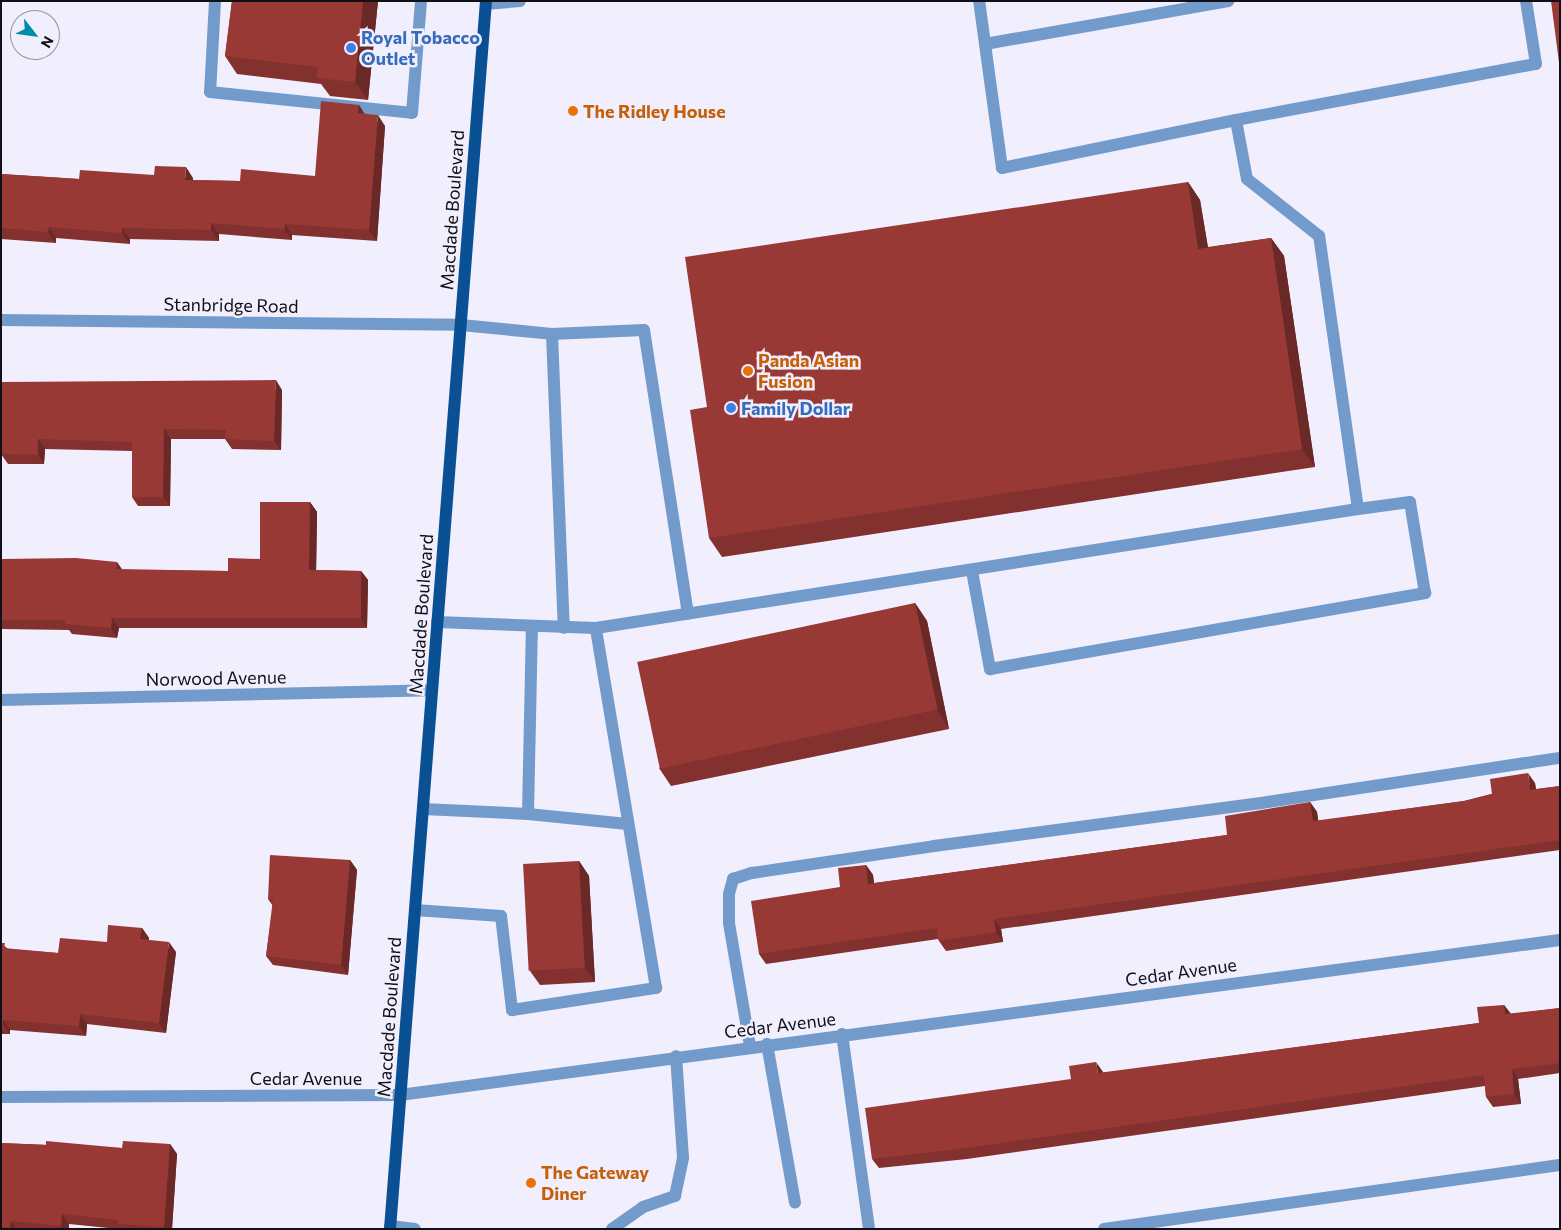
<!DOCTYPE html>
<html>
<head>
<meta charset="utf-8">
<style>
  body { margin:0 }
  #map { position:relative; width:1561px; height:1230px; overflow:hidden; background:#f1eefe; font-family:Commissioner,sans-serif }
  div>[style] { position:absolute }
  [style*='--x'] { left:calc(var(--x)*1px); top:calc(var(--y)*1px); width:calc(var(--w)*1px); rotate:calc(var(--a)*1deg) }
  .minor>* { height:12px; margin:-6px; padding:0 6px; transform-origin:6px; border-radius:6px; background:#729bcb }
  .major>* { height:12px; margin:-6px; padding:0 6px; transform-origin:6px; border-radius:6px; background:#095194 }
  .wall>* { inset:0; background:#83312e }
  .shaded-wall>* { inset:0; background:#6a2826 }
  .building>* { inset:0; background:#983936; transform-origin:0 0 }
  .dots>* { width:14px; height:14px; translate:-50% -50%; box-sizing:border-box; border:2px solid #f1eefe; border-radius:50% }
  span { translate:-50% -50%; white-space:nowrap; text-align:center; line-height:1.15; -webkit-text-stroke:5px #f1eefe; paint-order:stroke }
  .shop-label { font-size:18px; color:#366cbe; font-weight:700 }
  .left { translate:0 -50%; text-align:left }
  .food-label { font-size:18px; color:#c56008; font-weight:700 }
  .street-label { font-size:18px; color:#111017 }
  .frame { position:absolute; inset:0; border:2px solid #111017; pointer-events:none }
  .north { position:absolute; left:10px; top:10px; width:50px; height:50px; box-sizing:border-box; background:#f1eefe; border:1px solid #9795a2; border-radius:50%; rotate:120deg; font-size:14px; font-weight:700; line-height:20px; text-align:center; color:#111017 }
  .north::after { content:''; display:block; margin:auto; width:18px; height:22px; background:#008daa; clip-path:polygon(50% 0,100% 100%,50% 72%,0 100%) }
</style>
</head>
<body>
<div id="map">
  <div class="minor">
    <div style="--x:215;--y:1;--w:91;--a:93.1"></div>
    <div style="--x:210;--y:92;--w:203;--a:5.9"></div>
    <div style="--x:412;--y:113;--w:112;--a:-85.4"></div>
    <div style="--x:486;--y:4;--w:34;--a:-5"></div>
    <div style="--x:985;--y:44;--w:247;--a:-10"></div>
    <div style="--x:1236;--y:120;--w:305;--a:-10.6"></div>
    <div style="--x:1536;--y:64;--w:64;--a:-99"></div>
    <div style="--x:1;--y:320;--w:460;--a:0.6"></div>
    <div style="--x:461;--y:325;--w:91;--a:5.6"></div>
    <div style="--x:552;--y:334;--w:92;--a:-2.5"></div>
    <div style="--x:644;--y:330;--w:287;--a:81.2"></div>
    <div style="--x:552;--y:334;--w:294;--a:87.7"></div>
    <div style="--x:972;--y:571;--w:100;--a:79.6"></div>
    <div style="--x:990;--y:669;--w:442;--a:-9.9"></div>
    <div style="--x:1425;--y:593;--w:92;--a:-99.4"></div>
    <div style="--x:1410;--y:502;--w:52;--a:172.3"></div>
    <div style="--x:437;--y:622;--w:159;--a:2.2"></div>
    <div style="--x:596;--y:628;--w:771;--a:-8.88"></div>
    <div style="--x:1358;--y:509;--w:276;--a:-98.1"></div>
    <div style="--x:1319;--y:236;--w:92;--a:-141.6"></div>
    <div style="--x:1247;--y:179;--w:60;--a:-100.6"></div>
    <div style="--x:1236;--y:120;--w:239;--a:168.4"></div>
    <div style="--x:1002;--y:168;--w:169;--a:-97.8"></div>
    <div style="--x:1;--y:700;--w:431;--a:-1.3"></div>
    <div style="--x:423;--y:809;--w:105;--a:2.7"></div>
    <div style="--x:528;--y:814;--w:100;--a:5.7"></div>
    <div style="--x:528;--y:814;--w:187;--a:-88.8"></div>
    <div style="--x:415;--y:910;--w:86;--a:4"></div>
    <div style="--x:501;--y:916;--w:95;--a:83.3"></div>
    <div style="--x:512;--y:1010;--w:146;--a:-8.7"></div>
    <div style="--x:656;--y:988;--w:365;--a:-99.5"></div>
    <div style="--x:842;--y:1034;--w:197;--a:82.1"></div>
    <div style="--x:767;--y:1044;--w:161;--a:80"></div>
    <div style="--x:750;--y:1046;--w:125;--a:-99.7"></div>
    <div style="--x:729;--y:923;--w:29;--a:-90"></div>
    <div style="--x:729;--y:894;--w:16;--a:-75"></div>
    <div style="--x:733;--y:879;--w:20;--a:-18"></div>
    <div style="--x:752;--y:873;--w:184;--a:-8.4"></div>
    <div style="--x:934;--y:846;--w:330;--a:-7.5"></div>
    <div style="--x:1261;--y:803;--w:302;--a:-8.6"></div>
    <div style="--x:1;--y:1097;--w:399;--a:-0.3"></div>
    <div style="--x:400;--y:1095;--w:1170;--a:-7.61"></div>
    <div style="--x:390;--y:1226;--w:25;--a:7"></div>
    <div style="--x:612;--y:1229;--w:38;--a:-35"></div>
    <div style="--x:643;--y:1207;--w:34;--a:-19"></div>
    <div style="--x:675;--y:1196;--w:39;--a:-78"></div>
    <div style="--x:683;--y:1158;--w:102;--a:-93.9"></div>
    <div style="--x:1104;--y:1229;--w:460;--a:-8"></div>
  </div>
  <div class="major">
    <div style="--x:390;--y:1229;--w:1232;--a:-85.53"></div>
  </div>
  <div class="wall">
    <div style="clip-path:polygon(232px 1px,378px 1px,368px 100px,330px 96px,321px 84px,237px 74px,225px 56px)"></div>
    <div style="clip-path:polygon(359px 105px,364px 114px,385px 126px,377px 241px,292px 235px,292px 240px,219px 234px,219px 241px,130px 239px,130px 244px,56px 238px,56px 243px,1px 239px,1px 174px,79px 179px,193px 178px,193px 180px,240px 181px,315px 176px)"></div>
    <div style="clip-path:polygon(1188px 182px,1200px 200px,1208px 247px,1271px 238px,1284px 256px,1315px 467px,722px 557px,709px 538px,707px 407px)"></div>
    <div style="clip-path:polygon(1px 382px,282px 390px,281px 450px,232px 449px,225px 439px,171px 439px,170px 506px,138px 506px,132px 497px,132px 451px,45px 449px,44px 464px,8px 464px,1px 454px)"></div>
    <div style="clip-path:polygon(310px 502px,317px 512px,316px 570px,361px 571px,368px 580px,367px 628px,119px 628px,117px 638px,72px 634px,69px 630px,1px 629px,1px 559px,122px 570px,228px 571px,260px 559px)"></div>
    <div style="clip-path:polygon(915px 603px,927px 621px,949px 729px,671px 786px,659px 768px)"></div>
    <div style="clip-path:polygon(1535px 783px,1536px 789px,1560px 786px,1560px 850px,1001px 929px,1003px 942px,946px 951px,939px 941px,938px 939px,766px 964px,759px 954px,840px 887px,866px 865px,873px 875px,874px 883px,1227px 835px,1310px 802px,1317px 812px,1318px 821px,1464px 801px)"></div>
    <div style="clip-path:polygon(350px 860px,357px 870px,348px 975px,273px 965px,266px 956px,273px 906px,268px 899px)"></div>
    <div style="clip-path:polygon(579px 861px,589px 876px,595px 982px,540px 985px,530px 971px)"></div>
    <div style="clip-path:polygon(142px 928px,149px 938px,148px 940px,176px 952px,166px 1033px,87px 1024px,86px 1036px,10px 1030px,10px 1034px,1px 1034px,1px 943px,8px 949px,58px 953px,107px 942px)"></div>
    <div style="clip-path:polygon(1504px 1005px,1511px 1014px,1560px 1008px,1560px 1073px,1518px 1079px,1521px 1104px,1493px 1107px,1486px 1097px,1485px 1086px,967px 1159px,879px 1168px,872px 1159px,1103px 1072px,1103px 1073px,1479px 1023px)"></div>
    <div style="clip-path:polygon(1px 1143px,122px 1148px,170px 1144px,177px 1154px,172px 1229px,118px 1229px,69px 1224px,69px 1229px,1px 1229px)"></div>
  </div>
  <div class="shaded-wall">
    <div style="clip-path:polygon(363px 1px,378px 1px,368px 100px,355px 82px)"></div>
    <div style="clip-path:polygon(359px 105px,366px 116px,358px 113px)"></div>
    <div style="clip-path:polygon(378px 115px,385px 126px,377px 241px,369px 230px)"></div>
    <div style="clip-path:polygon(186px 167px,193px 178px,193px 191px,185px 180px)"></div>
    <div style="clip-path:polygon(1188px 182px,1200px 200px,1211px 267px,1198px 249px)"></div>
    <div style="clip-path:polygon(211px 223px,219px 234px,219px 241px,211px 230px)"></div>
    <div style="clip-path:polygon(285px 224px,292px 235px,292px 240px,284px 229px)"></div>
    <div style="clip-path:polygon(49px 227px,56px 238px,56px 243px,48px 232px)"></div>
    <div style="clip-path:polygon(122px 228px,130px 239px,130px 244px,122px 233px)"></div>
    <div style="clip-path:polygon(1271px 238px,1284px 256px,1315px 467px,1302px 449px)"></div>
    <div style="clip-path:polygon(276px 380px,282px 390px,281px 450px,274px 441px)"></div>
    <div style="clip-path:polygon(164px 429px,171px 439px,170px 506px,163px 497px)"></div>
    <div style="clip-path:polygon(38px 439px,45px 449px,44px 464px,38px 455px)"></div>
    <div style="clip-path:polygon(310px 502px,317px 512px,316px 580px,309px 570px)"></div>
    <div style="clip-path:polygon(117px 562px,124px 572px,117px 569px)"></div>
    <div style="clip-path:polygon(361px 571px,368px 580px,367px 628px,361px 618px)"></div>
    <div style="clip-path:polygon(915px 603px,927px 621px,949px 729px,937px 710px)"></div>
    <div style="clip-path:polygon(112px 618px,119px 628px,117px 638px,111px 628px)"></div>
    <div style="clip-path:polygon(1528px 773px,1535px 783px,1537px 800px,1530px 790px)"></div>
    <div style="clip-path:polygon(1310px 802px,1317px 812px,1320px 831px,1313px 821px)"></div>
    <div style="clip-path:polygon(350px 860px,357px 870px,348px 975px,341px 965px)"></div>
    <div style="clip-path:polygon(579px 861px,589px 876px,595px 982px,585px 968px)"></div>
    <div style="clip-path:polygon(866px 865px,873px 875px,875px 894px,868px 884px)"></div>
    <div style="clip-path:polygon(994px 919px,1001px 929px,1003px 942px,996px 932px)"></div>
    <div style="clip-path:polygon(142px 928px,149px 938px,147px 949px,140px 939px)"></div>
    <div style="clip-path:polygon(169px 942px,176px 952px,166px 1033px,159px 1023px)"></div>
    <div style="clip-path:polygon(1504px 1005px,1511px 1014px,1505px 1014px)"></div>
    <div style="clip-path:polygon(80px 1014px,87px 1024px,86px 1036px,79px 1026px)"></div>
    <div style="clip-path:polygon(3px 1020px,10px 1030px,10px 1034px,3px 1024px)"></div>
    <div style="clip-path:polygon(1096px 1062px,1103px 1072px,1104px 1083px,1098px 1073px)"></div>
    <div style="clip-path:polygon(1512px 1069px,1518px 1079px,1521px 1104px,1514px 1094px)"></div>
    <div style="clip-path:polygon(170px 1144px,177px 1154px,172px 1229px,166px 1229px,164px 1227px)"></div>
    <div style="clip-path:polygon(62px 1214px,69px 1224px,69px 1229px,63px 1229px,61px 1226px)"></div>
    <div style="clip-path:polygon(11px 1221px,16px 1229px,12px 1229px,10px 1227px)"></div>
  </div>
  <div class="building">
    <div style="clip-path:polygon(232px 1px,363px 1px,355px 82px,317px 78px,318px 67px,225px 56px)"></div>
    <div style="clip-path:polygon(1551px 1px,1560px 1px,1560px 70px)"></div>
    <div style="clip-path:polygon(321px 101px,359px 105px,358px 113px,378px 115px,369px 230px,285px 224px,284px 229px,211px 223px,211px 230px,122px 228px,122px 233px,49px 227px,48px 232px,1px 228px,1px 174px,79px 179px,80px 170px,154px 175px,155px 166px,186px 167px,185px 180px,240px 181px,241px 169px,315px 176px)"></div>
    <div style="clip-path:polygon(1188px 182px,1198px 249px,1271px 238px,1302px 449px,709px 538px,690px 410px,707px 407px,685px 257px)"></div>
    <div style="clip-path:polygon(276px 380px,274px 441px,225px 439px,226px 430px,164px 429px,163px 497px,132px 497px,132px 442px,38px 439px,38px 455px,1px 454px,1px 382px)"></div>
    <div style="clip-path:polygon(260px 502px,310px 502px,309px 570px,361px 571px,361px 618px,112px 618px,111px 628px,65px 624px,65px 620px,1px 620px,1px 559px,76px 558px,117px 562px,117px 569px,228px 571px,228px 558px,260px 559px)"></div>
    <div style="left:915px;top:603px;width:109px;height:284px;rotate:78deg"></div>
    <div style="clip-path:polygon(1528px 773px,1530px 790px,1560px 786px,1560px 840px,994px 919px,996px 932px,939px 941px,937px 928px,759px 954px,751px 901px,840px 887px,838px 868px,866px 865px,868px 884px,1227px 835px,1225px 816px,1310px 802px,1313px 821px,1464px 801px,1492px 794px,1490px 779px)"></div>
    <div style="clip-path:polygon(270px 855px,350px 860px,341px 965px,266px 956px,273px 899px,268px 899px)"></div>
    <div style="left:579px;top:861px;width:107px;height:56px;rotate:87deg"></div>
    <div style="clip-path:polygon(108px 925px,142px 928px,140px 939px,169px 942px,159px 1023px,80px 1014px,79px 1026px,3px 1020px,3px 1024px,1px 1024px,1px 943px,5px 943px,4px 948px,58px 953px,60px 938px,107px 942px)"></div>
    <div style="clip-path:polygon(1504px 1005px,1505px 1014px,1560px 1008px,1560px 1063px,1512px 1069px,1514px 1094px,1486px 1097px,1484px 1075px,960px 1149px,872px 1159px,865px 1108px,1071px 1079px,1069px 1066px,1096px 1062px,1098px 1073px,1479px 1023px,1477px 1007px)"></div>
    <div style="clip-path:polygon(46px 1141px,122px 1148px,123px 1141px,170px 1144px,164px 1227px,118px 1224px,118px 1220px,62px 1214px,61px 1226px,11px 1221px,10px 1227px,1px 1227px,1px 1143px,46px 1145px)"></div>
  </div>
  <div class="dots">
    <div style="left:351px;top:48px;background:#3f7fe0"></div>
    <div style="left:573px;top:111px;background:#e8710a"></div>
    <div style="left:748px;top:371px;background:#e8710a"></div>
    <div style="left:731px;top:408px;background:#3f7fe0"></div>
    <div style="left:531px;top:1183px;background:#e8710a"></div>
  </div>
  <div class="shop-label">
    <span class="left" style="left:361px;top:48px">Royal Tobacco<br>Outlet</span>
    <span class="left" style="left:741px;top:408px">Family Dollar</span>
  </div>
  <div class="food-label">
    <span class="left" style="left:583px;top:111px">The Ridley House</span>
    <span class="left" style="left:758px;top:371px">Panda Asian<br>Fusion</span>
    <span class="left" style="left:541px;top:1183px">The Gateway<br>Diner</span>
  </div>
  <div class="street-label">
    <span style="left:452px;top:210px;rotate:-86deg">Macdade Boulevard</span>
    <span style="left:231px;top:305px;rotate:1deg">Stanbridge Road</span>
    <span style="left:421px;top:614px;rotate:-86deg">Macdade Boulevard</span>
    <span style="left:216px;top:678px;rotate:-1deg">Norwood Avenue</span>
    <span style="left:1181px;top:972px;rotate:-8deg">Cedar Avenue</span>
    <span style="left:389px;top:1017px;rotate:-86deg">Macdade Boulevard</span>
    <span style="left:780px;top:1025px;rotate:-7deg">Cedar Avenue</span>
    <span style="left:306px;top:1078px">Cedar Avenue</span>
  </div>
  <div class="frame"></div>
  <div class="north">N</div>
</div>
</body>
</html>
